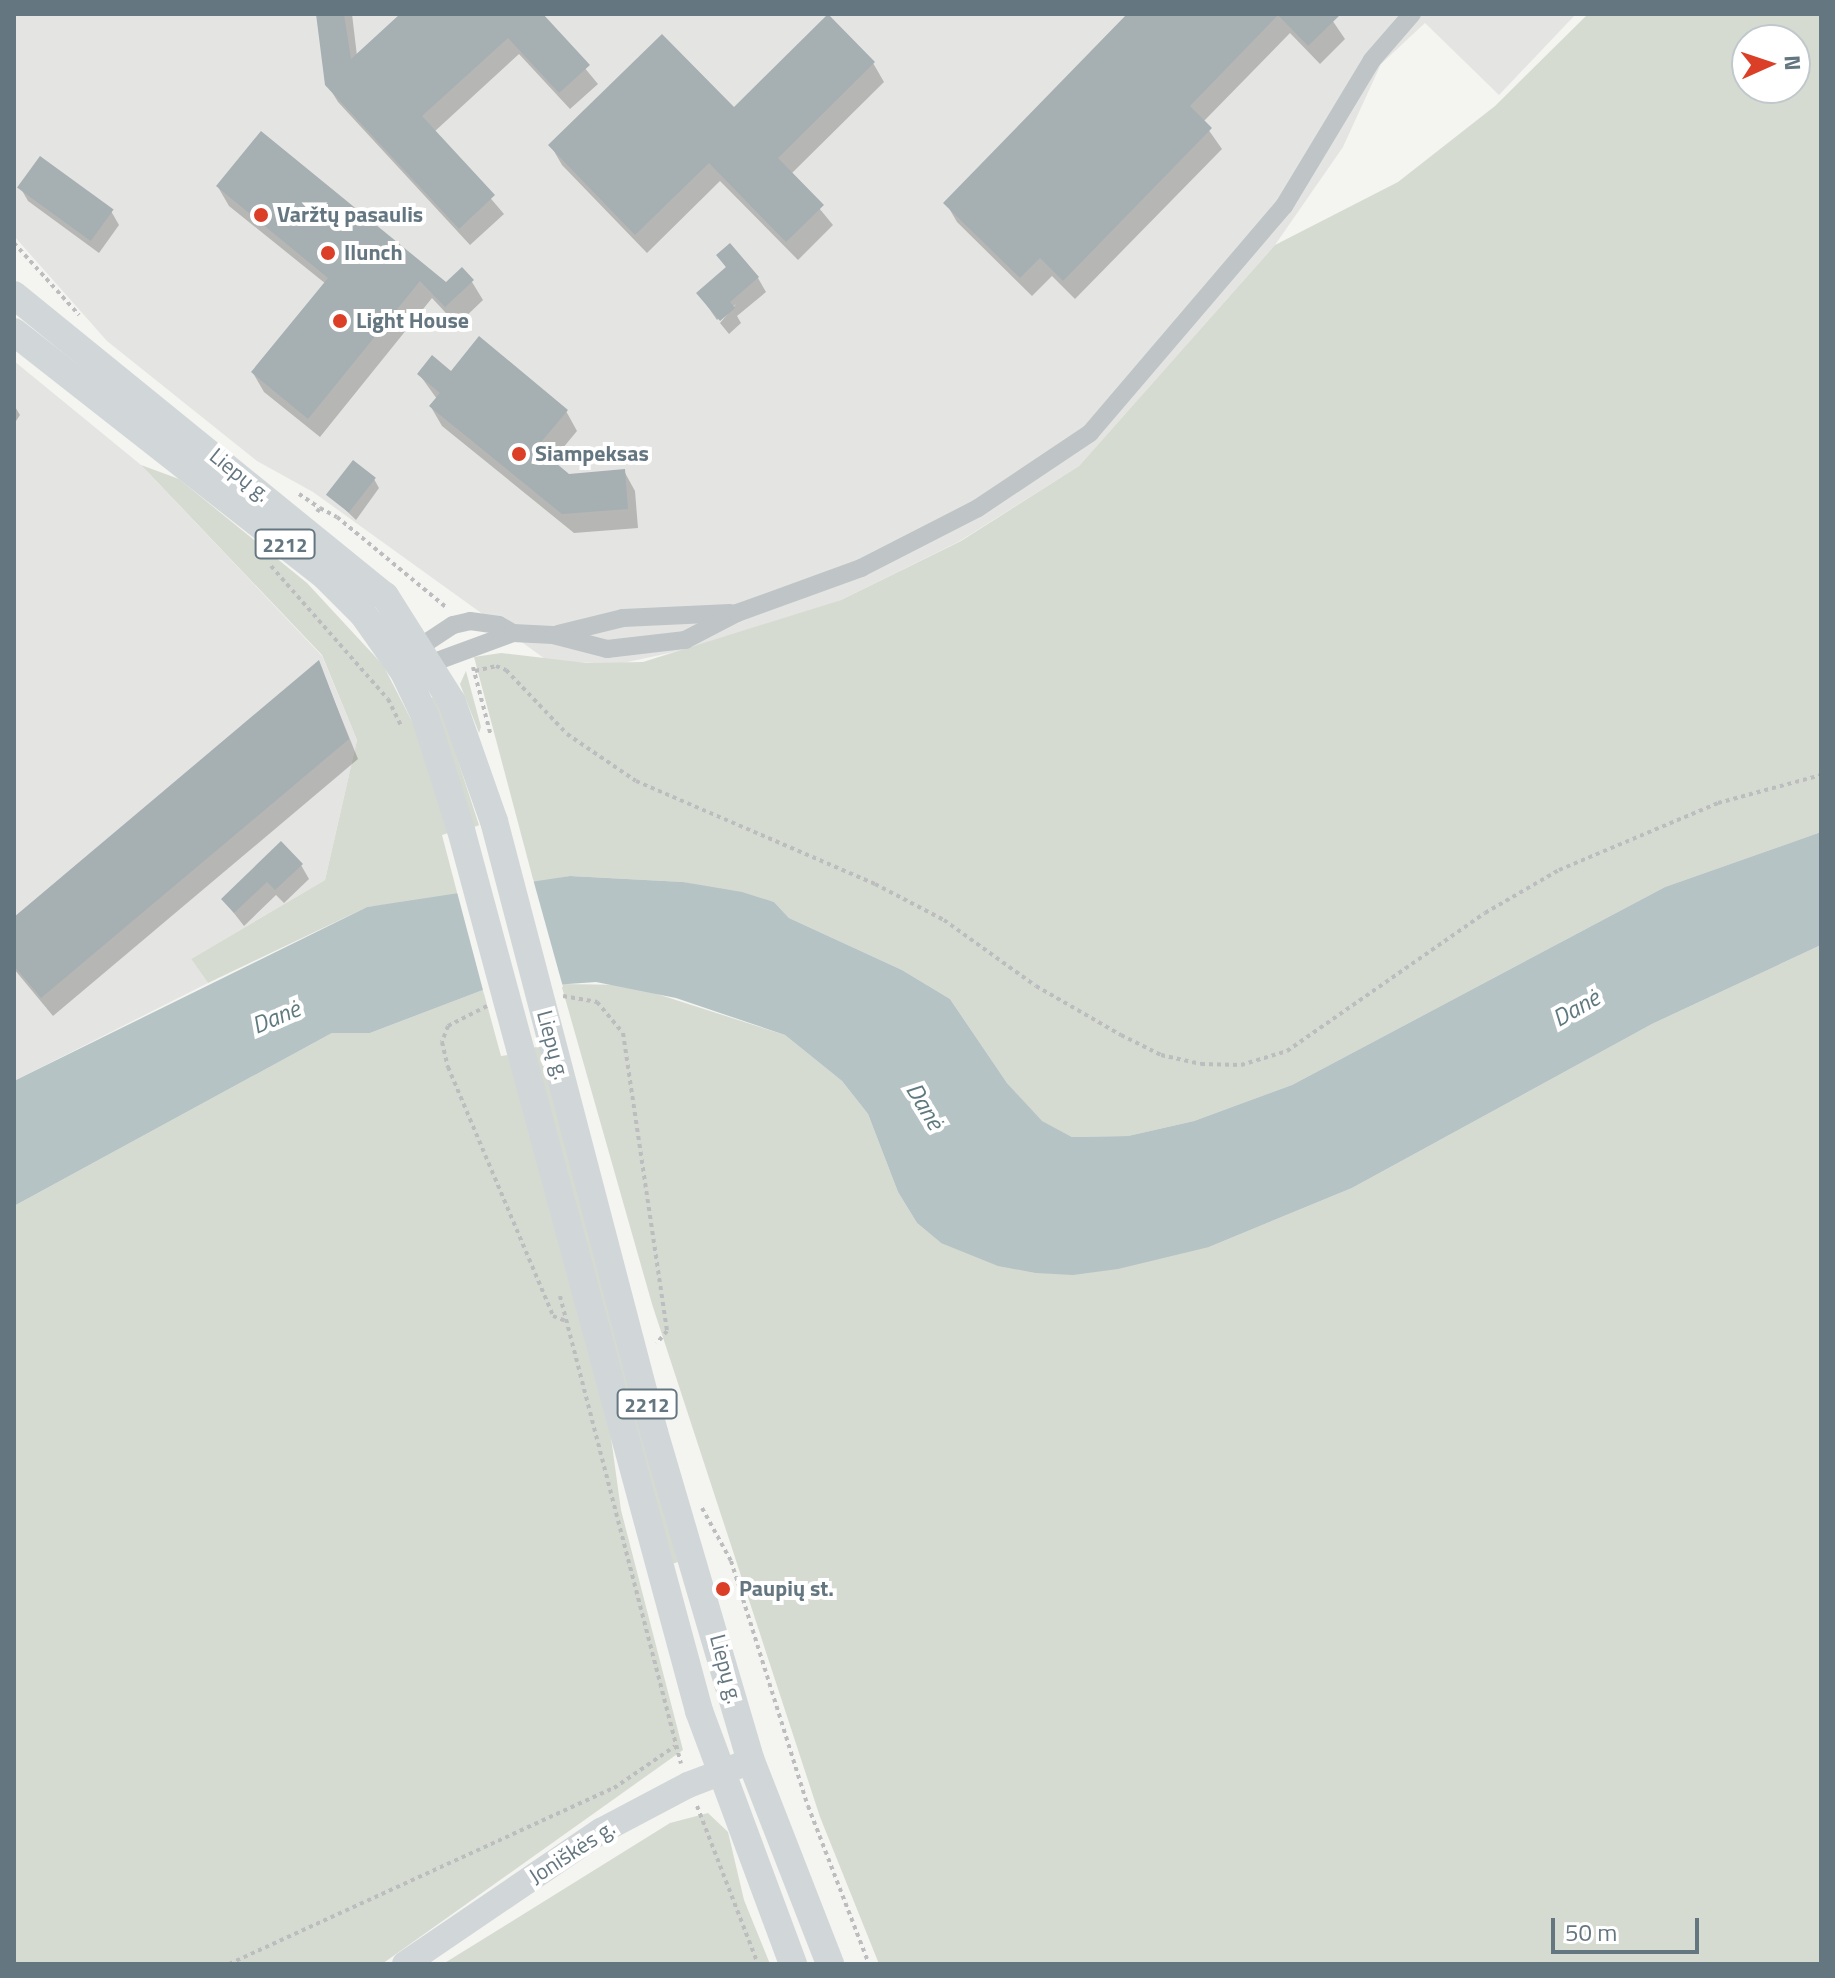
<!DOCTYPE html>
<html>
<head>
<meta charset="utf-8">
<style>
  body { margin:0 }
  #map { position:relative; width:1835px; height:1978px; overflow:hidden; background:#f4f4f0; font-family:"Titillium Web",sans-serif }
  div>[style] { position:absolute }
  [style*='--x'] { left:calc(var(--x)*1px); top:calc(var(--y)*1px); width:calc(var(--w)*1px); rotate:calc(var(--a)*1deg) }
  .built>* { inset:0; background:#e4e5e3 }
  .green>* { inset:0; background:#d6dbd1; transform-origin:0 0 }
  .water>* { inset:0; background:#b5c3c5 }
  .pier>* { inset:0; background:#f4f4f0 }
  .shadow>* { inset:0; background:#0003 }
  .building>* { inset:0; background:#a6afb2; transform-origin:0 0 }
  .path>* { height:4px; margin-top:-2px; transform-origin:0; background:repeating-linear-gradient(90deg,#bbbdbf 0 4px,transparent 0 8px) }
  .minor>* { height:18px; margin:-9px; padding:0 9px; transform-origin:9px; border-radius:9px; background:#bfc4c6 }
  .secondary>* { height:26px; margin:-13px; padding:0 13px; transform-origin:13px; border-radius:13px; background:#d1d6d9 }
  .primary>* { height:28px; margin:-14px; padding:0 14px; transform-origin:14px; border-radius:14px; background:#d1d6d9 }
  .dots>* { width:22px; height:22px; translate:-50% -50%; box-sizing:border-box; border:4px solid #fff; border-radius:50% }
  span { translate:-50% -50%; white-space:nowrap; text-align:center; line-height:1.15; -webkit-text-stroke:8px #fff; paint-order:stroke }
  .shield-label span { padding:2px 6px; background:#fff; border:2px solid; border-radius:6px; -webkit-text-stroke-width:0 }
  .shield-label { font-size:20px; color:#647680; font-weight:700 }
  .poi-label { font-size:22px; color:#647680; font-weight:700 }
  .left { translate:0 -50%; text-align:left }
  .street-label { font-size:22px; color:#647680 }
  .water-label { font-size:24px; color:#5f797e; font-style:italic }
  .frame { position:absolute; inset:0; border:16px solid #647680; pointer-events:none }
  .north { position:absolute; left:1731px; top:24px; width:80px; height:80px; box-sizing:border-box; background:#fff; border:2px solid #c1c8cc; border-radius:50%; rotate:87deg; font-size:22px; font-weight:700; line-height:32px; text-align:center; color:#647680 }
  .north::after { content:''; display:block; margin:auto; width:28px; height:36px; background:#db3f28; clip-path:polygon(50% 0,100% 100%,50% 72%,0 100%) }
  .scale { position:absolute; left:1551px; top:1918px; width:148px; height:36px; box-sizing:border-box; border:4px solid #647680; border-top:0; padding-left:10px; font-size:24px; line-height:28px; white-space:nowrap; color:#647680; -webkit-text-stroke:6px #fff; paint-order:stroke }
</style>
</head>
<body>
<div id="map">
  <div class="built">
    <div style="clip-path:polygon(14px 14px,1576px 14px,1499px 95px,1425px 23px,1381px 64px,1343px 147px,1275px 245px,1079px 466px,960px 541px,841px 600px,702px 646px,618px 664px,548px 661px,313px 492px,257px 461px,107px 341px,14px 236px)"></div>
    <div style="clip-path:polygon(14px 361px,141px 465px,322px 656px,357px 740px,325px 880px,191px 959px,208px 983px,14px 1081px)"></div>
  </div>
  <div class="green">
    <div style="clip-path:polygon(evenodd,1588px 14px,1821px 14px,1821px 832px,1665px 887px,1292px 1085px,1194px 1121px,1128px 1136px,1072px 1137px,1041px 1121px,1007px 1083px,950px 999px,902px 970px,789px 918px,774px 902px,683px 882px,570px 876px,534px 883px,474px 657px,501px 653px,587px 663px,643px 662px,841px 600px,961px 541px,1079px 466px,1275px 245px,1398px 182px,1495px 106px,1588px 14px,1747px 40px,1795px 40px,1795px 88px,1747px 88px,1747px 40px)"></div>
    <div style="clip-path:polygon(141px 465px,179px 479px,307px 583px,383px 665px,418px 733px,451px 832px,442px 835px,458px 896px,367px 907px,208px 983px,191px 959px,325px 880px,357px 740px,322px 655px)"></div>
    <div style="clip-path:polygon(466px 671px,481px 727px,479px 733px,460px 684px)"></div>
    <div style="left:437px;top:696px;width:136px;height:7px;rotate:72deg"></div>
    <div style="clip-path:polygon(1821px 945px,1821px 1964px,879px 1964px,820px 1817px,652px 1304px,561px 984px,629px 985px,785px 1035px,842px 1081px,868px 1114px,898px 1192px,917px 1223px,941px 1243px,1209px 1247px,1352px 1188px,1652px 1024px)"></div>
    <div style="clip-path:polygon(483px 990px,501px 1056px,508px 1055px,607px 1409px,621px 1510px,683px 1750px,382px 1964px,14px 1964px,14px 1206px,332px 1033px,370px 1033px)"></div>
    <div style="clip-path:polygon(539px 1046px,678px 1562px,672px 1564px,530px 1049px)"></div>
    <div style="clip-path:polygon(708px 1813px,728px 1832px,744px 1900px,770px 1964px,443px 1964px,670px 1823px)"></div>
  </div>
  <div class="water">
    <div style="clip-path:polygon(1821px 832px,1821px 945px,1652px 1024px,1352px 1188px,1209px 1247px,1118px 1269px,1073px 1275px,1036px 1273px,998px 1266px,941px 1243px,917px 1223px,898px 1192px,868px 1114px,842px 1081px,785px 1035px,676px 998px,596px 982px,483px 990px,370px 1033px,332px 1033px,14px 1206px,14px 1081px,367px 907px,570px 876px,683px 882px,742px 892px,774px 902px,789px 918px,902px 970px,950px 999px,1007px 1083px,1042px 1121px,1072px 1137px,1128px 1136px,1194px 1121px,1292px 1085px,1665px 887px)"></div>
  </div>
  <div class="pier">
    <div style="clip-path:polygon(533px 879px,563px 987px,484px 994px,457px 892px)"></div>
  </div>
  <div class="shadow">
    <div style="clip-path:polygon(321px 14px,352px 14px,357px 56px,403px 14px,540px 14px,598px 84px,570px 109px,519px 54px,434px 132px,504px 214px,470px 245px,338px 102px,327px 84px)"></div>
    <div style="clip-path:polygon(1130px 14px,1328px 14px,1345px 39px,1320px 64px,1290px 33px,1203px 122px,1222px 149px,1075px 299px,1052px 276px,1032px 296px,957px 222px,946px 203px)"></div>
    <div style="clip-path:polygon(873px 63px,884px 82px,791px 174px,833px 225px,798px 260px,720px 181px,647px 253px,562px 165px,551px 146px,734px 110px)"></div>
    <div style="clip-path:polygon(20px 187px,111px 211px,119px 225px,99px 253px,28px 201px)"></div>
    <div style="clip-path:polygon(218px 187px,446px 285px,472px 282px,483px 300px,457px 325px,432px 298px,320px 437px,264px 392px,253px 373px,326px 284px,229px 206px)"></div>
    <div style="clip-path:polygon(719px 255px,758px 278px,766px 292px,737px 316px,741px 323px,729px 334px,720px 323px,736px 304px,717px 320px,699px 294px,727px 269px)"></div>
    <div style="clip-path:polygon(419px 374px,451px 374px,566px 411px,577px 431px,552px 461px,569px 476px,624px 471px,635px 491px,638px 528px,574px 533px,442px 426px,431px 407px,437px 399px)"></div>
    <div style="clip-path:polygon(14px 405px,20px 415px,14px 424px)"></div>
    <div style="clip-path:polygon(374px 479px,379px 488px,356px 520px,330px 495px)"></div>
    <div style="clip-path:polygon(319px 663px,358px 759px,53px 1016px,14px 969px,14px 919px)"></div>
    <div style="clip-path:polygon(301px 865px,309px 879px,284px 903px,276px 895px,244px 926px,223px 899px)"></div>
  </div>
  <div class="building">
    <div style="clip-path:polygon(316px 14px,344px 14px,351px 59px,400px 14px,543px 14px,590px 65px,559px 93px,508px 38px,422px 116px,495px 195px,459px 229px,325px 85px)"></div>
    <div style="clip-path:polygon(828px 14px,875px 62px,778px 158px,824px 205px,786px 242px,709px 163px,635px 235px,548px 145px,662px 34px,734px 107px)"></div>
    <div style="clip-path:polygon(1127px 14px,1341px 14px,1308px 46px,1278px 15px,1190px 106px,1212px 128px,1063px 281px,1040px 258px,1020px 278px,943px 203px)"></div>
    <div style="clip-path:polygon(261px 131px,446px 282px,462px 267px,474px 280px,445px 307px,420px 281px,308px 419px,251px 372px,328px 278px,216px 186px)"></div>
    <div style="left:40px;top:156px;width:91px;height:39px;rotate:36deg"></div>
    <div style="clip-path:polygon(730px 243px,759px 277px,730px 302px,735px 308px,720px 321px,696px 293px,726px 267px,716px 255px)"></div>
    <div style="clip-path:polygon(479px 336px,568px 410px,537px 447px,569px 474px,625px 469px,628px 509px,562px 514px,429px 406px,440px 393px,417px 374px,432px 355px,451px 371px)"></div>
    <div style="left:353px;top:460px;width:29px;height:44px;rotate:38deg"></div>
    <div style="clip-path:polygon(319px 660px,349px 739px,41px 998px,14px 966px,14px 917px)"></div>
    <div style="clip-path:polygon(281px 841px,303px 864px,275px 890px,267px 882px,234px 913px,221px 899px)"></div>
  </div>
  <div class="path">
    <div style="--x:14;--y:243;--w:97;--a:47.9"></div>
    <div style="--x:299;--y:494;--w:25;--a:34"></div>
    <div style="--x:317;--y:512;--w:5;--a:-53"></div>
    <div style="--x:320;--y:508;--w:19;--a:28"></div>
    <div style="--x:337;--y:517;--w:143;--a:39.6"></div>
    <div style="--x:271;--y:566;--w:177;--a:48.7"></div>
    <div style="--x:388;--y:699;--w:30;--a:64"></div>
    <div style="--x:473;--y:667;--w:71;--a:75.4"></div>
    <div style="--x:475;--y:671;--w:22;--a:-13"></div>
    <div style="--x:496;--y:666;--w:11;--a:22"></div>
    <div style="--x:506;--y:670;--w:88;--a:46.4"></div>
    <div style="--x:567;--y:734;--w:83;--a:34.3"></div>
    <div style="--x:636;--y:781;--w:260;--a:23.3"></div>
    <div style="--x:875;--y:884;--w:78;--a:27.6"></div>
    <div style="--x:944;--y:920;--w:113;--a:35.7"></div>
    <div style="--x:1036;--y:986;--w:98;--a:30"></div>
    <div style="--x:1121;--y:1035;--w:45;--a:26.6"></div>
    <div style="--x:1161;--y:1055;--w:41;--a:12.7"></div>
    <div style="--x:1201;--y:1064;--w:40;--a:1.4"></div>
    <div style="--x:1241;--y:1065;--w:48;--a:-16.9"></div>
    <div style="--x:1287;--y:1051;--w:241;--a:-34.9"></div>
    <div style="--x:1485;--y:913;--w:86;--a:-30.2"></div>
    <div style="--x:1559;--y:870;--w:173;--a:-22.8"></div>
    <div style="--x:1718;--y:803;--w:107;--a:-15.2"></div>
    <div style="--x:563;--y:996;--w:35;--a:10"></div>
    <div style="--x:597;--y:1002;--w:40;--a:50"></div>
    <div style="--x:623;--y:1033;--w:301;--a:81.6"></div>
    <div style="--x:667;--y:1331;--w:16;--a:130"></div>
    <div style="--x:487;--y:1006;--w:44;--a:152.9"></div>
    <div style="--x:448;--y:1026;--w:17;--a:111"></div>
    <div style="--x:442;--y:1042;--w:26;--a:77"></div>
    <div style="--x:448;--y:1067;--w:270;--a:67.1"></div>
    <div style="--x:553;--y:1316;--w:14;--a:21"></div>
    <div style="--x:560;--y:1296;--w:483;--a:75.5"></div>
    <div style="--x:702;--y:1508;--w:60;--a:61.3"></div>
    <div style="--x:731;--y:1561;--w:257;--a:72.6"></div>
    <div style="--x:808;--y:1806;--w:169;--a:68.9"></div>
    <div style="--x:697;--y:1806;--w:169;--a:68.9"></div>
    <div style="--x:229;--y:1964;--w:423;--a:-24.6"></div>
    <div style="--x:614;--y:1788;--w:74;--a:-34.5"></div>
  </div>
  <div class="minor">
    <div style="--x:558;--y:634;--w:67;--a:-13.8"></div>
    <div style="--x:623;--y:618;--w:107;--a:-2.7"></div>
    <div style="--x:412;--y:652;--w:49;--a:-33.4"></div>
    <div style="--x:453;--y:625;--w:17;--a:-13"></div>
    <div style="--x:470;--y:621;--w:29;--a:8"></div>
    <div style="--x:499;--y:625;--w:16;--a:30"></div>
    <div style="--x:418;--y:668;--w:101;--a:-20.2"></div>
    <div style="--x:513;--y:633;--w:40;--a:2.9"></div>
    <div style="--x:553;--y:635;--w:56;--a:14.5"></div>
    <div style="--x:607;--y:649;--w:79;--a:-6.6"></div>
    <div style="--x:685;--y:640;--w:59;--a:-27.4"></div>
    <div style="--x:737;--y:613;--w:132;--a:-19.9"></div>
    <div style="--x:861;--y:568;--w:131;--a:-27.1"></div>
    <div style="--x:978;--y:508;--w:135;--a:-33.8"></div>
    <div style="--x:1090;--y:433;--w:299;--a:-49.5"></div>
    <div style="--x:1284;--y:206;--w:170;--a:-58.9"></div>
    <div style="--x:1372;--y:60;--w:61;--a:-49"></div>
  </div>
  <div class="secondary">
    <div style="--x:405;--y:1964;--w:237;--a:-34.2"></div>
    <div style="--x:601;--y:1831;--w:98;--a:-27.9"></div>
    <div style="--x:688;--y:1785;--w:67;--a:-20.9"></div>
  </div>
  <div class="primary">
    <div style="--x:14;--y:295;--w:478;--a:39.1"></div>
    <div style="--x:385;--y:596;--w:125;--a:57.7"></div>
    <div style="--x:452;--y:702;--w:126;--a:70.6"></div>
    <div style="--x:494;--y:821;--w:632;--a:75.33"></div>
    <div style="--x:654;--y:1432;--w:343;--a:73.6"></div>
    <div style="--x:751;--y:1761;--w:218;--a:68.7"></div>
    <div style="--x:14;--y:332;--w:397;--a:38.1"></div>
    <div style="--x:326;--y:577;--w:52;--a:45"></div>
    <div style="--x:363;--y:614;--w:71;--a:54.7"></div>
    <div style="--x:404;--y:672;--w:49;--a:64.5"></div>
    <div style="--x:425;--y:716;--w:120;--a:72.5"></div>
    <div style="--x:461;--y:830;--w:913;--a:74.88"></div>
    <div style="--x:699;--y:1711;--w:270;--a:69.6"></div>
  </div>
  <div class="dots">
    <div style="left:261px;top:215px;background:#db3f28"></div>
    <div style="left:328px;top:253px;background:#db3f28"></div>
    <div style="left:340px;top:321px;background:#db3f28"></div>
    <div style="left:519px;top:454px;background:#db3f28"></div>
    <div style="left:723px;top:1589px;background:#db3f28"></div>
  </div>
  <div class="shield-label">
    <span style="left:285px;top:544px">2212</span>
    <span style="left:647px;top:1404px">2212</span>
  </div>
  <div class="poi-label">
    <span class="left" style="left:277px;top:215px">Varžtų pasaulis</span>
    <span class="left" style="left:344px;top:253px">Ilunch</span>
    <span class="left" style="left:356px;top:321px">Light House</span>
    <span class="left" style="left:535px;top:454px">Siampeksas</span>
    <span class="left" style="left:739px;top:1589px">Paupių st.</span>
  </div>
  <div class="street-label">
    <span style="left:240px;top:475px;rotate:39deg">Liepų g.</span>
    <span style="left:553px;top:1045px;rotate:75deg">Liepų g.</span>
    <span style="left:726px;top:1669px;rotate:75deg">Liepų g.</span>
    <span style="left:572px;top:1852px;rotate:-33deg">Joniškės g.</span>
  </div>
  <div class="water-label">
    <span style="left:1576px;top:1008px;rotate:-30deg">Danė</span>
    <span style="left:276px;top:1017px;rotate:-23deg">Danė</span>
    <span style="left:925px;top:1106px;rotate:59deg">Danė</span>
  </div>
  <div class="frame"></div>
  <div class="north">N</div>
  <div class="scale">50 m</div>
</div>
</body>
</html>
